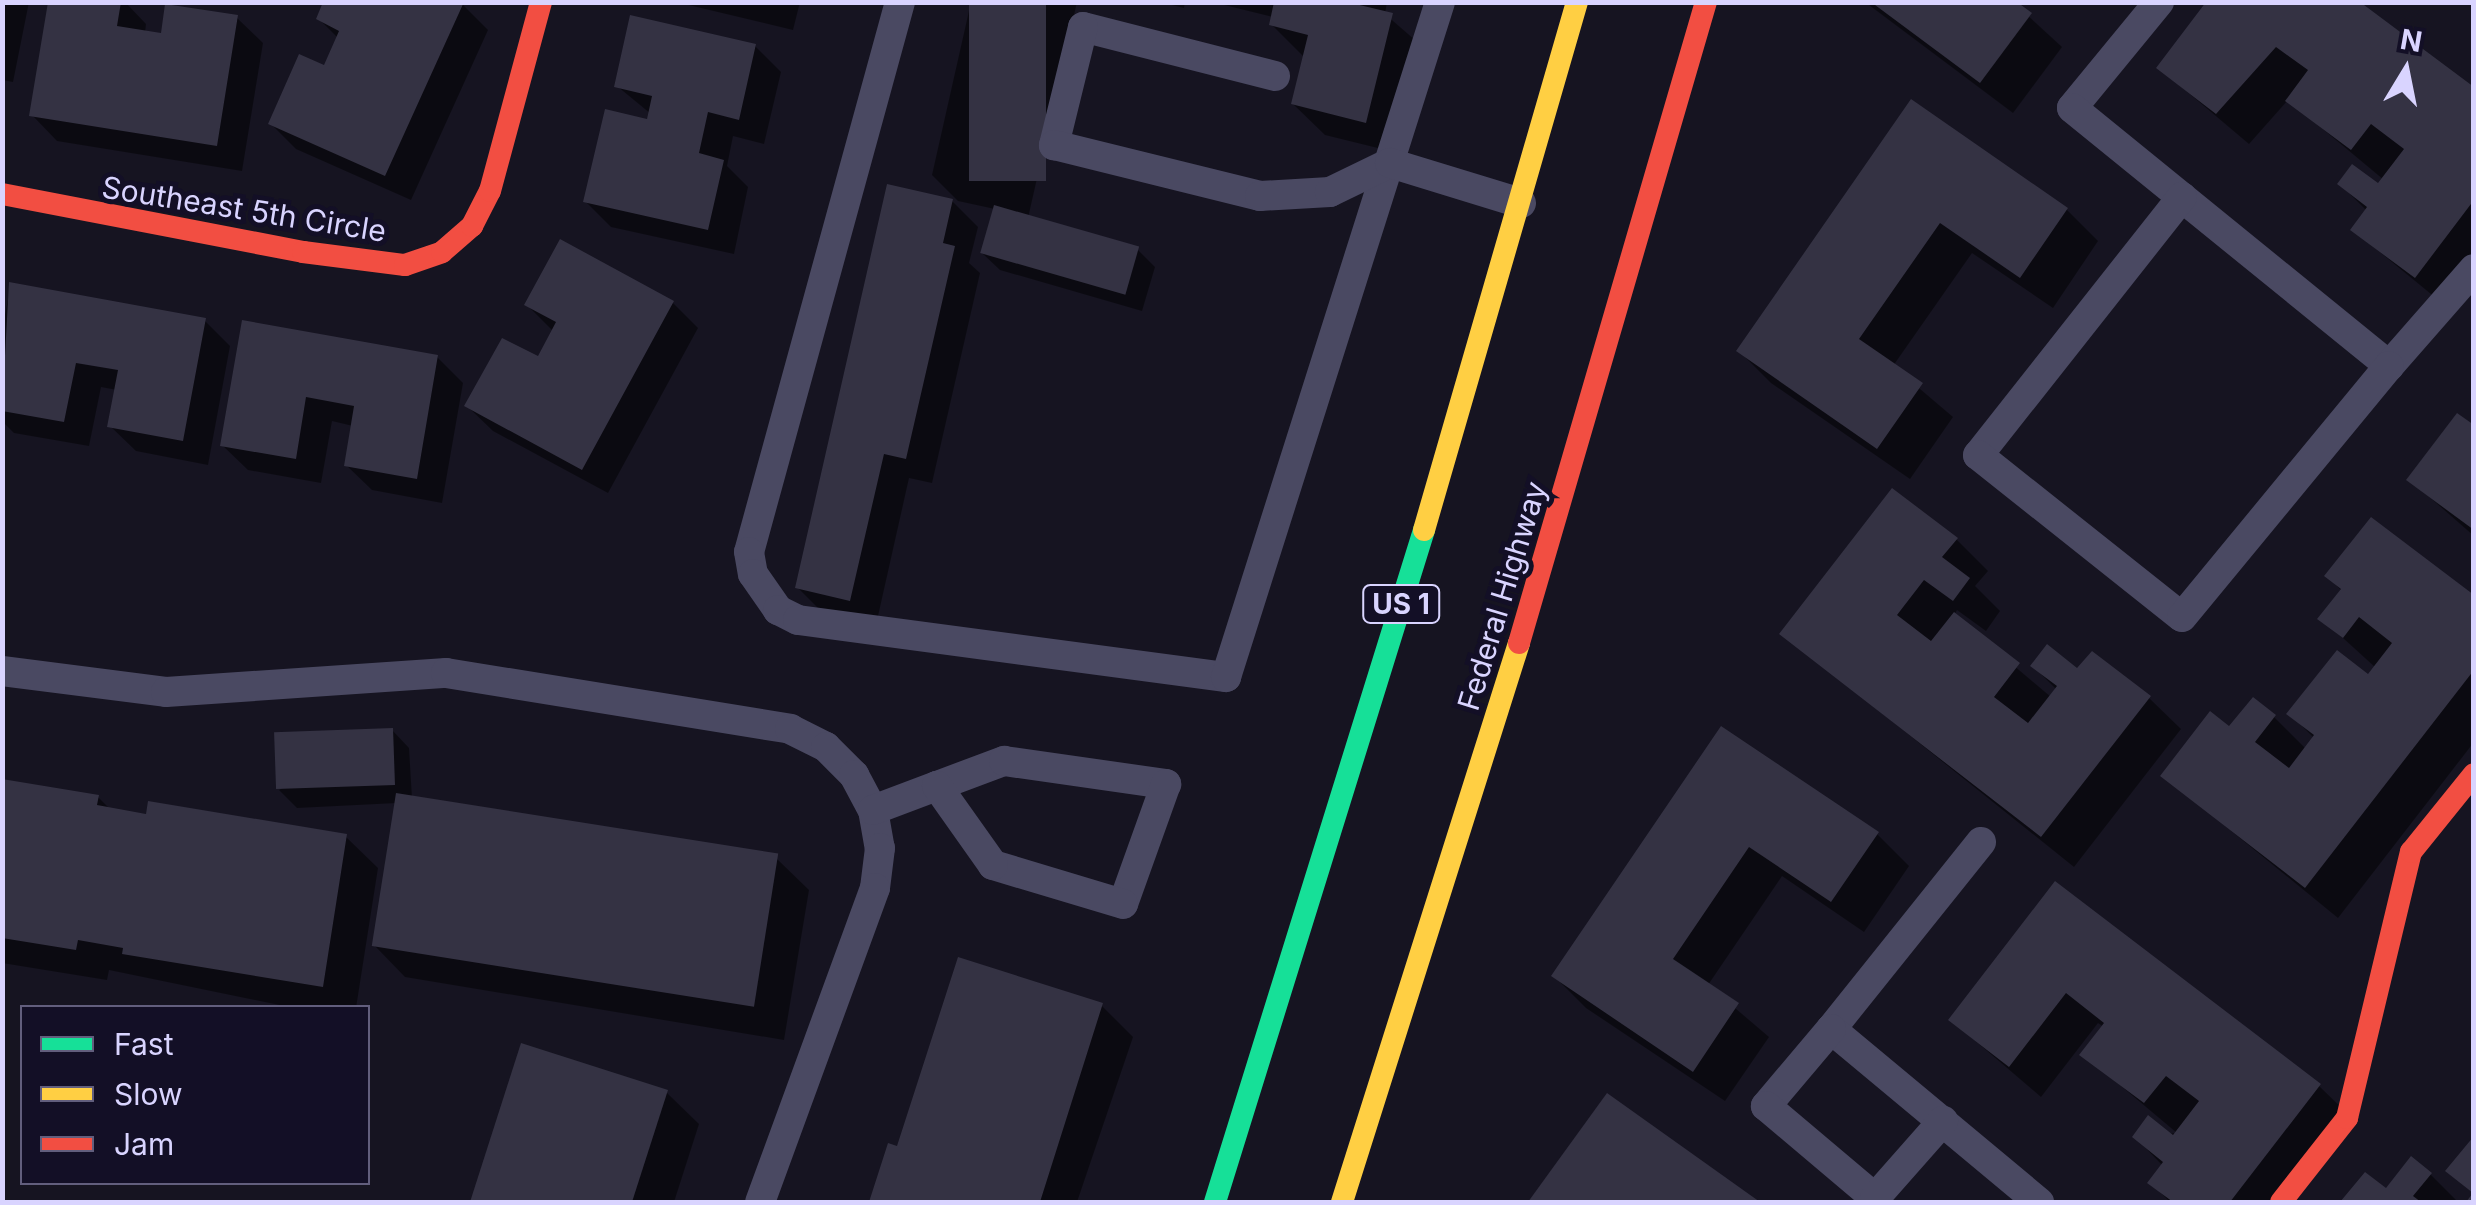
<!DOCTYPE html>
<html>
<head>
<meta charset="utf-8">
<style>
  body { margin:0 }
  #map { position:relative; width:2476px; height:1205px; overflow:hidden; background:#161421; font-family:Inter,sans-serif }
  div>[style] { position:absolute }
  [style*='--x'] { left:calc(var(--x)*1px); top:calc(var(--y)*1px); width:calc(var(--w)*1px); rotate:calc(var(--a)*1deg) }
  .shadow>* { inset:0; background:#0007 }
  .building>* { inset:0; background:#343243; transform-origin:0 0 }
  .lane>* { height:30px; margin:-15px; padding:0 15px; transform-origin:15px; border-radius:15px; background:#4a4962 }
  .fast>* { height:22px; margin:-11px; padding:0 11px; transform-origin:11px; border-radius:11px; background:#16e098 }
  .slow>* { height:22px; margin:-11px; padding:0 11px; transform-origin:11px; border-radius:11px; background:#ffcf43 }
  .jam>* { height:22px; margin:-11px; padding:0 11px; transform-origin:11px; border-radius:11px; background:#f24e42 }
  span { translate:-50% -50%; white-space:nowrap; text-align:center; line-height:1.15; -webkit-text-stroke:10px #130f26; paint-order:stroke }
  .shield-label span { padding:2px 8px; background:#130f26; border:2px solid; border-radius:8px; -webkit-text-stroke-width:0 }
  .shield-label { font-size:28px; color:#d9d4ff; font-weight:700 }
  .street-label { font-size:30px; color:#d9d4ff }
  .frame { position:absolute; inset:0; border:5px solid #d9d4ff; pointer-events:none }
  .legend { position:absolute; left:20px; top:1005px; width:350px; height:180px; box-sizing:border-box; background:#130f26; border:2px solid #625e7d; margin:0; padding:12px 18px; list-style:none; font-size:30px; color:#d9d4ff }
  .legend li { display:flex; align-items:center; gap:20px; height:50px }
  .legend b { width:50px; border:2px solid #625e7d }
  .north { position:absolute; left:2356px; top:20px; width:100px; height:100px; -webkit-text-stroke:8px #130f26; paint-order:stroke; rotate:10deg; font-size:28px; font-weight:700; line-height:40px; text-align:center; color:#d9d4ff }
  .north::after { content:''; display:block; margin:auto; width:35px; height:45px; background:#d9d4ff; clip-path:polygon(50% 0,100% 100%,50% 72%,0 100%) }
</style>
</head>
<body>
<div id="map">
  <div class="shadow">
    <div style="clip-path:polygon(2px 2px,29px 2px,13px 82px,2px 80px)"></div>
    <div style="clip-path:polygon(50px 2px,125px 2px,146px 24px,145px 33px,163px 36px,237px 18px,263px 43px,242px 171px,57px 141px,32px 115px)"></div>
    <div style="clip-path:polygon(676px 2px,800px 2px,793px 30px)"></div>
    <div style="clip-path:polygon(971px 2px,1077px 2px,1028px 218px,1137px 249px,1155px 267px,1142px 311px,1000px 270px,982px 253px,995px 209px,958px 201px,932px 175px)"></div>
    <div style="clip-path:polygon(1160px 2px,1185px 2px,1184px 8px)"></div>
    <div style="clip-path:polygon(1212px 2px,1387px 2px,1385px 14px,1423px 47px,1398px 153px,1325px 135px,1293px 104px,1305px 58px,1271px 24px,1273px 17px)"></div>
    <div style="clip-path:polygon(1865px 2px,2013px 2px,2062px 47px,2013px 113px)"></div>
    <div style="clip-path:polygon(2209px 2px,2474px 90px,2474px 274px,2448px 308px,2353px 230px,2367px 211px,2340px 184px,2379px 187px,2384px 180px,2288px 100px,2249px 144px,2159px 68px)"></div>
    <div style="clip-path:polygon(462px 4px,488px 30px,411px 200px,296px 149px,271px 124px,325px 68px,338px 38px,319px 19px)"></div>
    <div style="clip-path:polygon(755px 46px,781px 72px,764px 144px,733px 136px,727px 166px,748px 187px,734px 254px,611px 227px,585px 201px,651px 114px,617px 86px)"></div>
    <div style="clip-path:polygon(1912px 103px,2067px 210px,2098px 241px,2053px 308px,1972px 253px,1893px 366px,1953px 417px,1910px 479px,1771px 383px,1739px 351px)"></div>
    <div style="clip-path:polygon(952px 201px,978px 227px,969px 263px,980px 273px,932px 483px,909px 478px,876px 625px,823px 613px,797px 587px)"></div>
    <div style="clip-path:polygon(11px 285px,204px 320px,230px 346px,208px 465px,136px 451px,110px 426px,117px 390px,101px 387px,89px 446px,14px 433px,2px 421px,2px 329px)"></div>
    <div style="clip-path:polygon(673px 303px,698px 328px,608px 493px,493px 431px,467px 406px,539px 360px,554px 332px,527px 305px)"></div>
    <div style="clip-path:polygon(244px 323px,437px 357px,463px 383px,442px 503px,372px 490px,346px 465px,353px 426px,332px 421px,321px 483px,248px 470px,222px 445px)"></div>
    <div style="clip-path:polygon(2474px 428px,2474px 536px,2410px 480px)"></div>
    <div style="clip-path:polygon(1956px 539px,1988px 571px,1975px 586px,2000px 611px,1986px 631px,1957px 610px,1954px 615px,2051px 697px,2057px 690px,2033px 666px,2078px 671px,2149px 698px,2181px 729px,2074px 867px,1782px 633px)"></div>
    <div style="clip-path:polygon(2327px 576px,2474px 599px,2474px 742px,2338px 918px,2164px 776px,2229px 730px,2274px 717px,2307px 750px,2315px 739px,2290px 714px,2369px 677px,2376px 668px,2321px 618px,2342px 591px)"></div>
    <div style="clip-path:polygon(392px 730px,409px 748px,412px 798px,777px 859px,809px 890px,784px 1040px,405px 977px,374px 945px,397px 803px,297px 808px,279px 790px)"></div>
    <div style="clip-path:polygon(1722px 730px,1877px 834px,1909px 866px,1864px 932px,1782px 876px,1708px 985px,1769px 1037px,1725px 1101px,1586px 1008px,1554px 976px)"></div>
    <div style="clip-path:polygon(2px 782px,98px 797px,111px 810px,346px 837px,378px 868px,356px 1008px,294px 1008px,109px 970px,107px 980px,2px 963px)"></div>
    <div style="clip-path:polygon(2055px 884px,2319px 1086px,2351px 1117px,2285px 1202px,2170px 1202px,2150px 1182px,2163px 1166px,2135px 1137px,2177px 1133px,2083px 1054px,2104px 1027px,2098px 1023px,2041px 1097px,1951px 1020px)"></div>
    <div style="clip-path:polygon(1101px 1005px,1133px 1037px,1077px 1202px,872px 1202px,890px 1146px,899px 1149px)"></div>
    <div style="clip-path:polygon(523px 1046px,667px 1093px,699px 1124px,674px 1202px,473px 1202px)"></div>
    <div style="clip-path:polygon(1607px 1096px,1756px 1202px,1531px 1202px)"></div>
    <div style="clip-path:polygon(2430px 1174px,2458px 1202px,2344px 1202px,2365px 1176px,2386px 1192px)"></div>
  </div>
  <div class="building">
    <div style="clip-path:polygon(48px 2px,121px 2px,117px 26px,161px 33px,165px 4px,238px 15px,217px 146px,29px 116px)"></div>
    <div style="clip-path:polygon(323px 2px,464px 2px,385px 176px,268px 124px,299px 54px,324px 65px,339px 31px,316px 19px)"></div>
    <div style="left:969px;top:2px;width:77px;height:179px"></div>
    <div style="clip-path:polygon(1274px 2px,1347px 2px,1393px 13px,1366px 123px,1291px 104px,1308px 35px,1269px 25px)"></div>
    <div style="clip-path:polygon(1871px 2px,2017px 2px,2032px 13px,1980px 83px)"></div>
    <div style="clip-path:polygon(2206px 2px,2360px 2px,2474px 87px,2474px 200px,2415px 278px,2350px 230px,2367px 207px,2337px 184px,2352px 164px,2378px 183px,2404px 149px,2371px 124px,2351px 150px,2285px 101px,2308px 70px,2276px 47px,2216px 114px,2156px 68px)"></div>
    <div style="clip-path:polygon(630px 15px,756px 44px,739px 120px,708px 112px,699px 153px,724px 160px,708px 230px,583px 202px,605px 109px,647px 119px,652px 96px,614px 87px)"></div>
    <div style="clip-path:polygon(1911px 99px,2068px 208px,2020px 278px,1940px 223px,1859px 339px,1923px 383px,1877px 449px,1736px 351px)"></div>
    <div style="clip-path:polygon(887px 184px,953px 199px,943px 243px,955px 246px,906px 459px,884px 454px,850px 601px,795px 588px)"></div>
    <div style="left:994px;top:205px;width:151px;height:50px;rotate:16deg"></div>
    <div style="clip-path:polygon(560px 239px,674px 301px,582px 470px,464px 406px,502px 338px,538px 356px,556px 322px,524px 305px)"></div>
    <div style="clip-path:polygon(9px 282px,206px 318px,183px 441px,107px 427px,118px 370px,76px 363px,64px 422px,2px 411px)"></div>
    <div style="clip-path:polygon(242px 320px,438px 355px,417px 479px,344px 466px,354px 406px,306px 397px,296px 459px,220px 446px)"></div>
    <div style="clip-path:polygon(2457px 413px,2474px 425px,2474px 530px,2406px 480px)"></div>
    <div style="clip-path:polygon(1892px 488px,1958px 538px,1942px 557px,1970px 578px,1953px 601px,1924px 580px,1897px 615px,1931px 641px,1954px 612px,2020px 663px,1994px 697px,2028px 723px,2057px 686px,2030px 666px,2047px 644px,2077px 668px,2092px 651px,2151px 696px,2041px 837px,1779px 634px)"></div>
    <div style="clip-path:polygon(2371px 517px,2474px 595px,2474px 670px,2305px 888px,2160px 776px,2210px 711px,2229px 726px,2253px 697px,2276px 715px,2255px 742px,2289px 768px,2314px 735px,2286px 714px,2337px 650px,2368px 674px,2392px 643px,2359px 617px,2343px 638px,2317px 619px,2341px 589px,2324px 576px)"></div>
    <div style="clip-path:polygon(1721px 726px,1879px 832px,1831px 902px,1749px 847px,1673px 959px,1739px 1003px,1693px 1072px,1551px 976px)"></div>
    <div style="left:393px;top:728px;width:57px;height:119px;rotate:88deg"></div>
    <div style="clip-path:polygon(2px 779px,99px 795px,97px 805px,146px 814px,148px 801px,347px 834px,323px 987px,122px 954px,123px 948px,78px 940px,76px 950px,2px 938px)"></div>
    <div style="left:396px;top:793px;width:387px;height:155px;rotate:9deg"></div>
    <div style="clip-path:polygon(2055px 881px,2321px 1084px,2230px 1202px,2173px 1202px,2147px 1183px,2163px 1162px,2132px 1137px,2148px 1115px,2173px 1135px,2199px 1101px,2166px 1076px,2144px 1103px,2079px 1055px,2104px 1023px,2066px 993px,2009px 1067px,1948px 1020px)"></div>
    <div style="clip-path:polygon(958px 957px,1103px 1003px,1040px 1202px,869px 1202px,888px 1143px,897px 1146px)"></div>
    <div style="clip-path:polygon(521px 1043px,668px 1090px,632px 1202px,470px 1202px)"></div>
    <div style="clip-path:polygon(1607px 1093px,1760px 1202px,1528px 1202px)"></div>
    <div style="clip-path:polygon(2474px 1136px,2474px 1202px,2466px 1202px,2473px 1193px,2445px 1171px)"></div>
    <div style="clip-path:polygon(2411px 1156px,2432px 1173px,2413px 1196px,2421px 1202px,2340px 1202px,2365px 1172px,2386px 1188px)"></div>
  </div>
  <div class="lane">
    <div style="--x:900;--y:2;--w:570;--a:105.35"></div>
    <div style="--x:749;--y:552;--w:22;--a:80"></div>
    <div style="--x:753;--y:574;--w:44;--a:55.2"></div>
    <div style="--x:778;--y:610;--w:22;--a:27"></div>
    <div style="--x:798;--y:620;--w:432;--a:7.6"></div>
    <div style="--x:1226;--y:677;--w:708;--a:-72.41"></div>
    <div style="--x:2159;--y:2;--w:137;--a:129.4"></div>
    <div style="--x:2072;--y:108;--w:409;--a:39.1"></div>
    <div style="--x:2389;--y:366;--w:129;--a:-48.8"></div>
    <div style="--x:1275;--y:76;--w:198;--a:-165.7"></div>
    <div style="--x:1083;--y:27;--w:122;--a:103.8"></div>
    <div style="--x:1054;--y:145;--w:212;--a:13.9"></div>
    <div style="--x:1260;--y:196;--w:70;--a:-3.3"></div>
    <div style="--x:1330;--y:192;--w:67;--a:-25.8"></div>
    <div style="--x:1390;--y:163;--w:137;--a:17"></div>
    <div style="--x:2182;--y:197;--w:329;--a:128.3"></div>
    <div style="--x:1978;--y:455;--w:260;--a:38.5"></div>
    <div style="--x:2182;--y:617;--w:325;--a:-50.5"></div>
    <div style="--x:2;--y:671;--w:165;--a:7.3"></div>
    <div style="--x:166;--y:692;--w:281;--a:-3.9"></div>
    <div style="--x:446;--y:673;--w:349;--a:9.2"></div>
    <div style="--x:790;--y:729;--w:40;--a:26.6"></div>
    <div style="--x:826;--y:747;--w:40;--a:45"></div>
    <div style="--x:854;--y:775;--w:40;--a:62"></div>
    <div style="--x:873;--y:810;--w:39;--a:80"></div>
    <div style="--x:880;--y:848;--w:40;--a:97.1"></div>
    <div style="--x:875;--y:888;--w:334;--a:110.1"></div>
    <div style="--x:873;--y:810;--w:68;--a:-20.6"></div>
    <div style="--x:937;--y:786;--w:72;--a:-20.5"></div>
    <div style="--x:1004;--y:761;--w:164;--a:8.1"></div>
    <div style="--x:1166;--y:784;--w:127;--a:109.7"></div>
    <div style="--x:1123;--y:904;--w:136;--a:-163.3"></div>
    <div style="--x:993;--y:865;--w:97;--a:-125.3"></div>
    <div style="--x:1981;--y:842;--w:240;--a:128.7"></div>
    <div style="--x:1831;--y:1029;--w:271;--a:39.8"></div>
    <div style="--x:1831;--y:1029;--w:101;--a:130.2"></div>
    <div style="--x:1766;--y:1106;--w:143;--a:40.2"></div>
    <div style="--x:1875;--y:1198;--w:103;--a:-48.6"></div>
  </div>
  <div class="fast">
    <div style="--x:1215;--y:1202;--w:704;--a:-72.72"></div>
  </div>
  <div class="slow">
    <div style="--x:1424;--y:530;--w:550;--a:-73.84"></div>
    <div style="--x:1342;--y:1202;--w:586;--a:-72.43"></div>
  </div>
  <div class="jam">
    <div style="--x:2;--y:194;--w:307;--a:10.9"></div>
    <div style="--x:303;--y:252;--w:103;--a:7.3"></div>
    <div style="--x:405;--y:265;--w:39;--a:-19"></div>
    <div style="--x:442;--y:252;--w:40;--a:-41"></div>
    <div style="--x:472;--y:226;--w:39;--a:-63"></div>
    <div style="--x:490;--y:191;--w:196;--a:-74.9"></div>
    <div style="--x:1519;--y:643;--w:668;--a:-73.74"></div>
    <div style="--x:2281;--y:1202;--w:107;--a:-51.8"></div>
    <div style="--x:2347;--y:1118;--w:274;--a:-76.5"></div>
    <div style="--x:2411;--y:852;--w:100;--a:-51.1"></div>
  </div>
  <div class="shield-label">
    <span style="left:1401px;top:604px">US 1</span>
  </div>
  <div class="street-label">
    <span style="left:244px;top:209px;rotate:9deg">Southeast 5th Circle</span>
    <span style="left:1502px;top:596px;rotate:-73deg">Federal Highway</span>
  </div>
  <div class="frame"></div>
  <ul class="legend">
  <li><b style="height:12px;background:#16e098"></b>Fast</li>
  <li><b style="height:12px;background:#ffcf43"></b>Slow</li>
  <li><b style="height:12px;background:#f24e42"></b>Jam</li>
  </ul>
  <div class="north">N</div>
</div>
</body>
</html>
